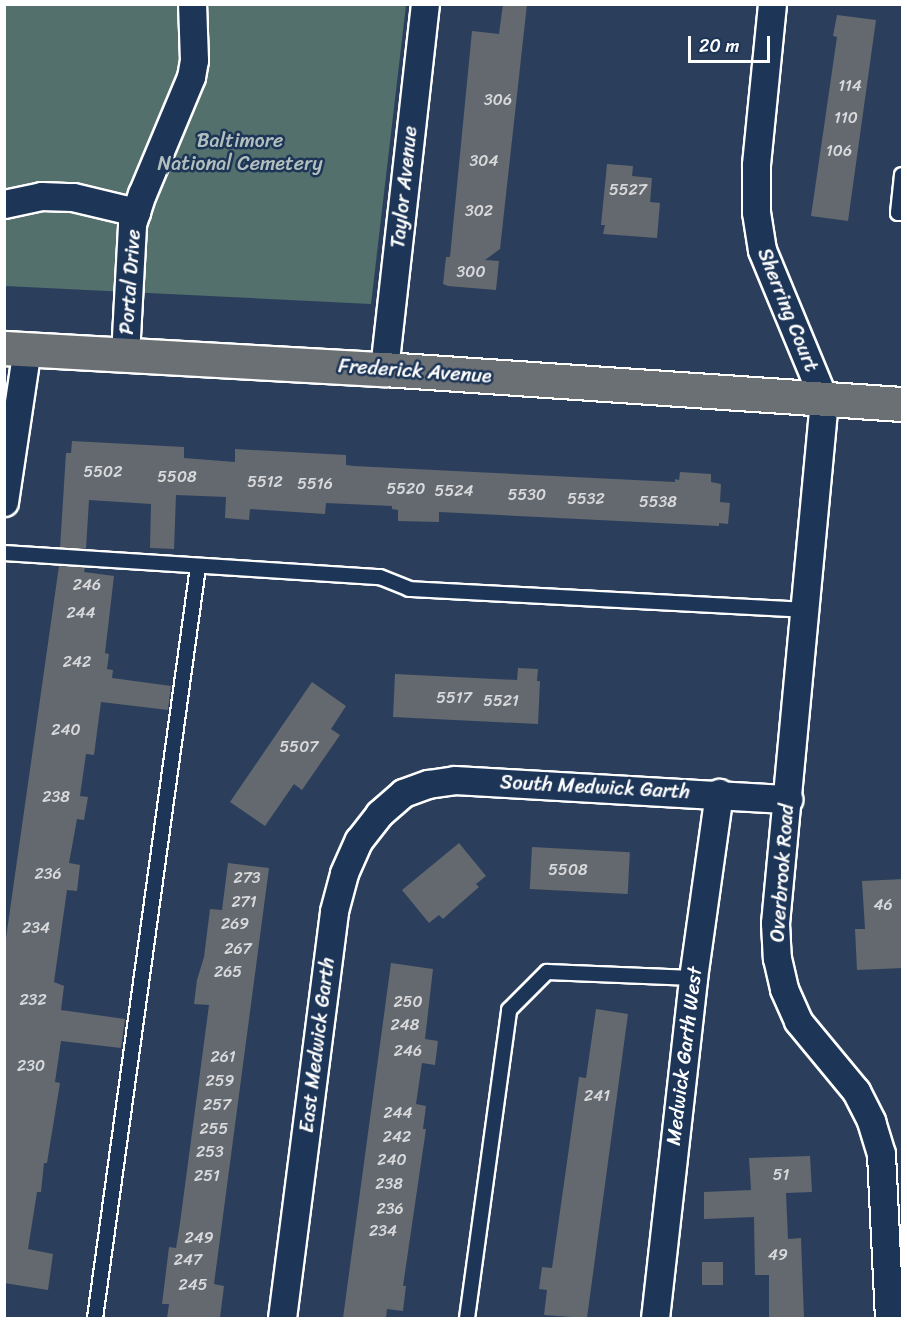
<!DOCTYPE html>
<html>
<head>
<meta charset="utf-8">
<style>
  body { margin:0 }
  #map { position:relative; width:907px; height:1323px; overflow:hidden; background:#2b3f5c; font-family:Sriracha,sans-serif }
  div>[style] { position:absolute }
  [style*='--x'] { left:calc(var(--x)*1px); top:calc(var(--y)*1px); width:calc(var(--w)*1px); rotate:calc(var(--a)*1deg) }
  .green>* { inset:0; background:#54706d }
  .building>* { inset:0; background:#64686f; transform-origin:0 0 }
  .roads { filter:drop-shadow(2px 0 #fff) drop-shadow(-2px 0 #fff) drop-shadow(0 2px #fff) drop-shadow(0 -2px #fff) }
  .service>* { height:14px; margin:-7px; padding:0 7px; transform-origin:7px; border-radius:7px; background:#1d3557 }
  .minor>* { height:27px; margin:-13.5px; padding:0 13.5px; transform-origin:13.5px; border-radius:13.5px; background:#1d3557 }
  .primary>* { height:33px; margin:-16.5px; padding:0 16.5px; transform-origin:16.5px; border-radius:16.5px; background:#6b7074 }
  span { translate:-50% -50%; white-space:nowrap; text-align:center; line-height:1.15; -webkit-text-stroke:5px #1d3557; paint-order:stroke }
  .number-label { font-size:16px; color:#d8d9db }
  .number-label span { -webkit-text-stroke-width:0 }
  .park-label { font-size:20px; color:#b2bfbd }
  .street-label { font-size:20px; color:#fff }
  .frame { position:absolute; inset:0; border:6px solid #fff; pointer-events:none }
  .scale { position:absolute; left:688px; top:36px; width:82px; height:27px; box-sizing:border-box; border:3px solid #fff; border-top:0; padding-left:8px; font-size:18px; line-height:21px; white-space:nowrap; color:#fff; -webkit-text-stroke:4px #1d3557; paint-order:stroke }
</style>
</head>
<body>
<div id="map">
  <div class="green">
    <div style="clip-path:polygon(4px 5px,406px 5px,371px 304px,5px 286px)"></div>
  </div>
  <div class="building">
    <div style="clip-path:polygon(503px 4px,527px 4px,500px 249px,485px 260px,499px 261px,496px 290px,448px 286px,443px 284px,446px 257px,450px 257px,472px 31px,499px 34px)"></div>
    <div style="clip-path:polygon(837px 15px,876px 20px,848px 221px,811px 216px,837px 37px,833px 36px)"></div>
    <div style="clip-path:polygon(607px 164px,633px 166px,632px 176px,652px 178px,650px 202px,660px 203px,657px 238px,603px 234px,605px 225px,601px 225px)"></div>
    <div style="clip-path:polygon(72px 441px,184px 447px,184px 458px,235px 462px,235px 449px,346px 455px,346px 465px,354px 466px,675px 482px,675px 479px,679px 480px,680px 472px,711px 474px,711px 482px,721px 484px,720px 502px,730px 503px,728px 524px,719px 523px,719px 526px,439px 512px,439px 522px,398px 521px,398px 510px,392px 509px,392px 506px,326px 503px,325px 514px,250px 509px,249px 520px,225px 518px,226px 497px,176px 495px,174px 549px,150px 548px,151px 504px,89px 500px,86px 549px,60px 548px,66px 453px,71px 453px)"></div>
    <div style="clip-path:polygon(59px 566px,85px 567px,84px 572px,114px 576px,105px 653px,109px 654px,107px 669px,113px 670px,112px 678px,171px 686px,168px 710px,101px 702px,94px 755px,86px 754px,80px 796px,88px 797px,84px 820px,77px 819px,69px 863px,80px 865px,77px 891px,67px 890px,54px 982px,64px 986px,61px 1010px,125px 1019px,121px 1048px,61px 1041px,55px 1082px,60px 1083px,47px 1163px,44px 1163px,41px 1192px,37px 1192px,28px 1249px,53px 1254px,48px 1290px,4px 1283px,4px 952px)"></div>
    <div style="clip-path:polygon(518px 668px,538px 669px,537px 681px,540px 681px,538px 724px,393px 717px,395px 674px,517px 680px)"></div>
    <div style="clip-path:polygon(312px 682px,346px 706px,331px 729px,340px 735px,302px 790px,294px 784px,265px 826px,230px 802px)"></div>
    <div style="clip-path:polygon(459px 843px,486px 876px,476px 884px,479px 887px,455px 908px,443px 919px,439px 915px,429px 923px,402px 890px)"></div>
    <div style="left:532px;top:847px;width:98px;height:42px;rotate:3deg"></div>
    <div style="clip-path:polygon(228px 863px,269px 868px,214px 1284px,224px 1286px,220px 1318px,167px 1318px,169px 1304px,162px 1304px,169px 1247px,176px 1248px,180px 1223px,209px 1005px,194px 1004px,197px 980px,204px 957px,210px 909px,222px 910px)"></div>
    <div style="clip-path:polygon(903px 879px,903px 968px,857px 970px,855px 929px,865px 929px,862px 881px)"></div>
    <div style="clip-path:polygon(391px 963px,433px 969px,425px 1039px,438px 1041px,435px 1065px,422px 1063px,416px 1104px,426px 1106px,423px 1129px,426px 1129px,403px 1286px,406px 1286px,403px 1311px,387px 1309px,386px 1318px,343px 1318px)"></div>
    <div style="clip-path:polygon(596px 1009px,628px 1014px,587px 1318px,544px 1315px,547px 1290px,539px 1289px,542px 1267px,552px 1268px,579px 1077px,586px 1078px)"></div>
    <div style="clip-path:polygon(810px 1156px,812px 1192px,786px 1193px,788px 1239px,801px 1238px,804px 1318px,769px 1318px,769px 1275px,755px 1275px,754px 1217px,704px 1219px,704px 1192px,751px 1190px,749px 1158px)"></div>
    <div style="left:702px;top:1262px;width:21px;height:23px"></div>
  </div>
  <div class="roads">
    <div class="service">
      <div style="--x:902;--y:175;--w:38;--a:96"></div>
      <div style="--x:898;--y:213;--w:4;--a:0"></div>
      <div style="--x:4;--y:553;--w:377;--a:3.7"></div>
      <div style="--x:380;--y:577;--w:31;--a:22"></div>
      <div style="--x:409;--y:589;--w:397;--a:3"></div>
      <div style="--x:95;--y:1318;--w:758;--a:-82.19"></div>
      <div style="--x:467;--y:1318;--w:311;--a:-82.2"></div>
      <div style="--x:509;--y:1010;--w:54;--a:-45"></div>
      <div style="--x:547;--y:972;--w:146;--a:2.4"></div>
    </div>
    <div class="minor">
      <div style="--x:772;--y:4;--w:162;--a:95.7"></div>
      <div style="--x:756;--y:165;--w:47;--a:90"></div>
      <div style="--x:756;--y:212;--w:38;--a:81"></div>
      <div style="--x:762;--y:250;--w:162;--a:67.5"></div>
      <div style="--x:824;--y:400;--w:525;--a:95.35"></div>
      <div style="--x:775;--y:923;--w:35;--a:87"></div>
      <div style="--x:777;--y:958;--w:32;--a:77"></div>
      <div style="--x:784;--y:989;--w:35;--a:66"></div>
      <div style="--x:798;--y:1021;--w:91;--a:50.4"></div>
      <div style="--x:856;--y:1091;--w:34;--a:63"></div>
      <div style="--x:871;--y:1121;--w:34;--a:73"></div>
      <div style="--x:881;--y:1154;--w:164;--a:87.2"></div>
      <div style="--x:4;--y:204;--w:38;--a:-12"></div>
      <div style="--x:41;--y:196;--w:32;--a:2"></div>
      <div style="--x:73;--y:197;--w:65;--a:13.4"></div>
      <div style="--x:125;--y:355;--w:131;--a:-86.9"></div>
      <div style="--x:132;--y:224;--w:32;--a:-72"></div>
      <div style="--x:142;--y:194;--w:127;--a:-67.3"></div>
      <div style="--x:191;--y:77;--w:17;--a:-80"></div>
      <div style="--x:194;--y:60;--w:56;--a:-92"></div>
      <div style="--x:384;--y:369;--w:367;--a:-83.6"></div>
      <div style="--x:4;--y:502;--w:155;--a:-81.5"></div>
      <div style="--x:282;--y:1318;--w:410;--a:-82.7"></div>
      <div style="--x:334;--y:911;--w:39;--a:-75"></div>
      <div style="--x:344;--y:873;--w:36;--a:-66"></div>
      <div style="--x:359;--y:840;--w:33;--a:-52"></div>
      <div style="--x:379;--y:814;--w:32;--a:-41"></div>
      <div style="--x:403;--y:793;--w:27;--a:-20"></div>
      <div style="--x:428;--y:784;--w:27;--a:-8"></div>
      <div style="--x:455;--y:780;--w:334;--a:3.3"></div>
      <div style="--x:655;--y:1318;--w:342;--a:-83.6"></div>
      <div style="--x:693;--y:978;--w:187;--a:-82"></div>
    </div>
    <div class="primary">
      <div style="--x:4;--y:348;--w:381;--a:3.2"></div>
      <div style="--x:384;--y:369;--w:519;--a:3.87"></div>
    </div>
  </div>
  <div class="number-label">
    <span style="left:850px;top:86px">114</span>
    <span style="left:498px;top:100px">306</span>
    <span style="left:846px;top:118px">110</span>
    <span style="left:839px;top:151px">106</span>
    <span style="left:484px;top:161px">304</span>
    <span style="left:628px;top:190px">5527</span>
    <span style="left:479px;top:211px">302</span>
    <span style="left:471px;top:272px">300</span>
    <span style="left:103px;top:472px">5502</span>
    <span style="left:177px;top:477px">5508</span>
    <span style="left:265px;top:482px">5512</span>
    <span style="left:315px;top:484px">5516</span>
    <span style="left:406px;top:489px">5520</span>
    <span style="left:454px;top:491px">5524</span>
    <span style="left:527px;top:495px">5530</span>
    <span style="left:586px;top:499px">5532</span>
    <span style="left:658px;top:502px">5538</span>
    <span style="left:87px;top:585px">246</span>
    <span style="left:81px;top:613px">244</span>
    <span style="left:77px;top:662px">242</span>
    <span style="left:454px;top:698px">5517</span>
    <span style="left:501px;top:701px">5521</span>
    <span style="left:66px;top:730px">240</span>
    <span style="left:299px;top:747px">5507</span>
    <span style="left:56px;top:797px">238</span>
    <span style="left:568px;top:870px">5508</span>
    <span style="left:48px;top:874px">236</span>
    <span style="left:247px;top:878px">273</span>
    <span style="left:244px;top:902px">271</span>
    <span style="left:883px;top:905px">46</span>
    <span style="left:235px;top:924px">269</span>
    <span style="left:36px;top:928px">234</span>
    <span style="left:238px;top:949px">267</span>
    <span style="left:228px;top:972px">265</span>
    <span style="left:33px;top:1000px">232</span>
    <span style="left:408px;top:1002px">250</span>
    <span style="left:405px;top:1025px">248</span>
    <span style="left:408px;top:1051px">246</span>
    <span style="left:223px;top:1057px">261</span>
    <span style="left:31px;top:1066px">230</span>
    <span style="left:220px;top:1081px">259</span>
    <span style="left:597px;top:1096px">241</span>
    <span style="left:217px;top:1105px">257</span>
    <span style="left:398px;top:1113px">244</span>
    <span style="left:214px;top:1129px">255</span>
    <span style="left:397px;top:1137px">242</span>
    <span style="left:210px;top:1152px">253</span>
    <span style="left:392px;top:1160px">240</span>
    <span style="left:781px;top:1175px">51</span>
    <span style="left:207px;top:1176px">251</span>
    <span style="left:389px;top:1184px">238</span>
    <span style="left:390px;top:1209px">236</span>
    <span style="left:383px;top:1231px">234</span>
    <span style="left:199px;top:1238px">249</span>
    <span style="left:778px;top:1255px">49</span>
    <span style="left:188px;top:1260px">247</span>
    <span style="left:193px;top:1285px">245</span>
  </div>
  <div class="park-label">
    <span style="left:240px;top:152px">Baltimore<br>National Cemetery</span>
  </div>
  <div class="street-label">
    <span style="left:404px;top:187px;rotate:-84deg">Taylor Avenue</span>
    <span style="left:130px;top:282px;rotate:-86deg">Portal Drive</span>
    <span style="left:788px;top:310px;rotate:68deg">Sherring Court</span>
    <span style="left:415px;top:371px;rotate:4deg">Frederick Avenue</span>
    <span style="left:595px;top:787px;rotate:3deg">South Medwick Garth</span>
    <span style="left:782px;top:873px;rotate:-86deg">Overbrook Road</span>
    <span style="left:317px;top:1045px;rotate:-83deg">East Medwick Garth</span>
    <span style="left:684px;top:1056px;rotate:-83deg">Medwick Garth West</span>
  </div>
  <div class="frame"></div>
  <div class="scale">20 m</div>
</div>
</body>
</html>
